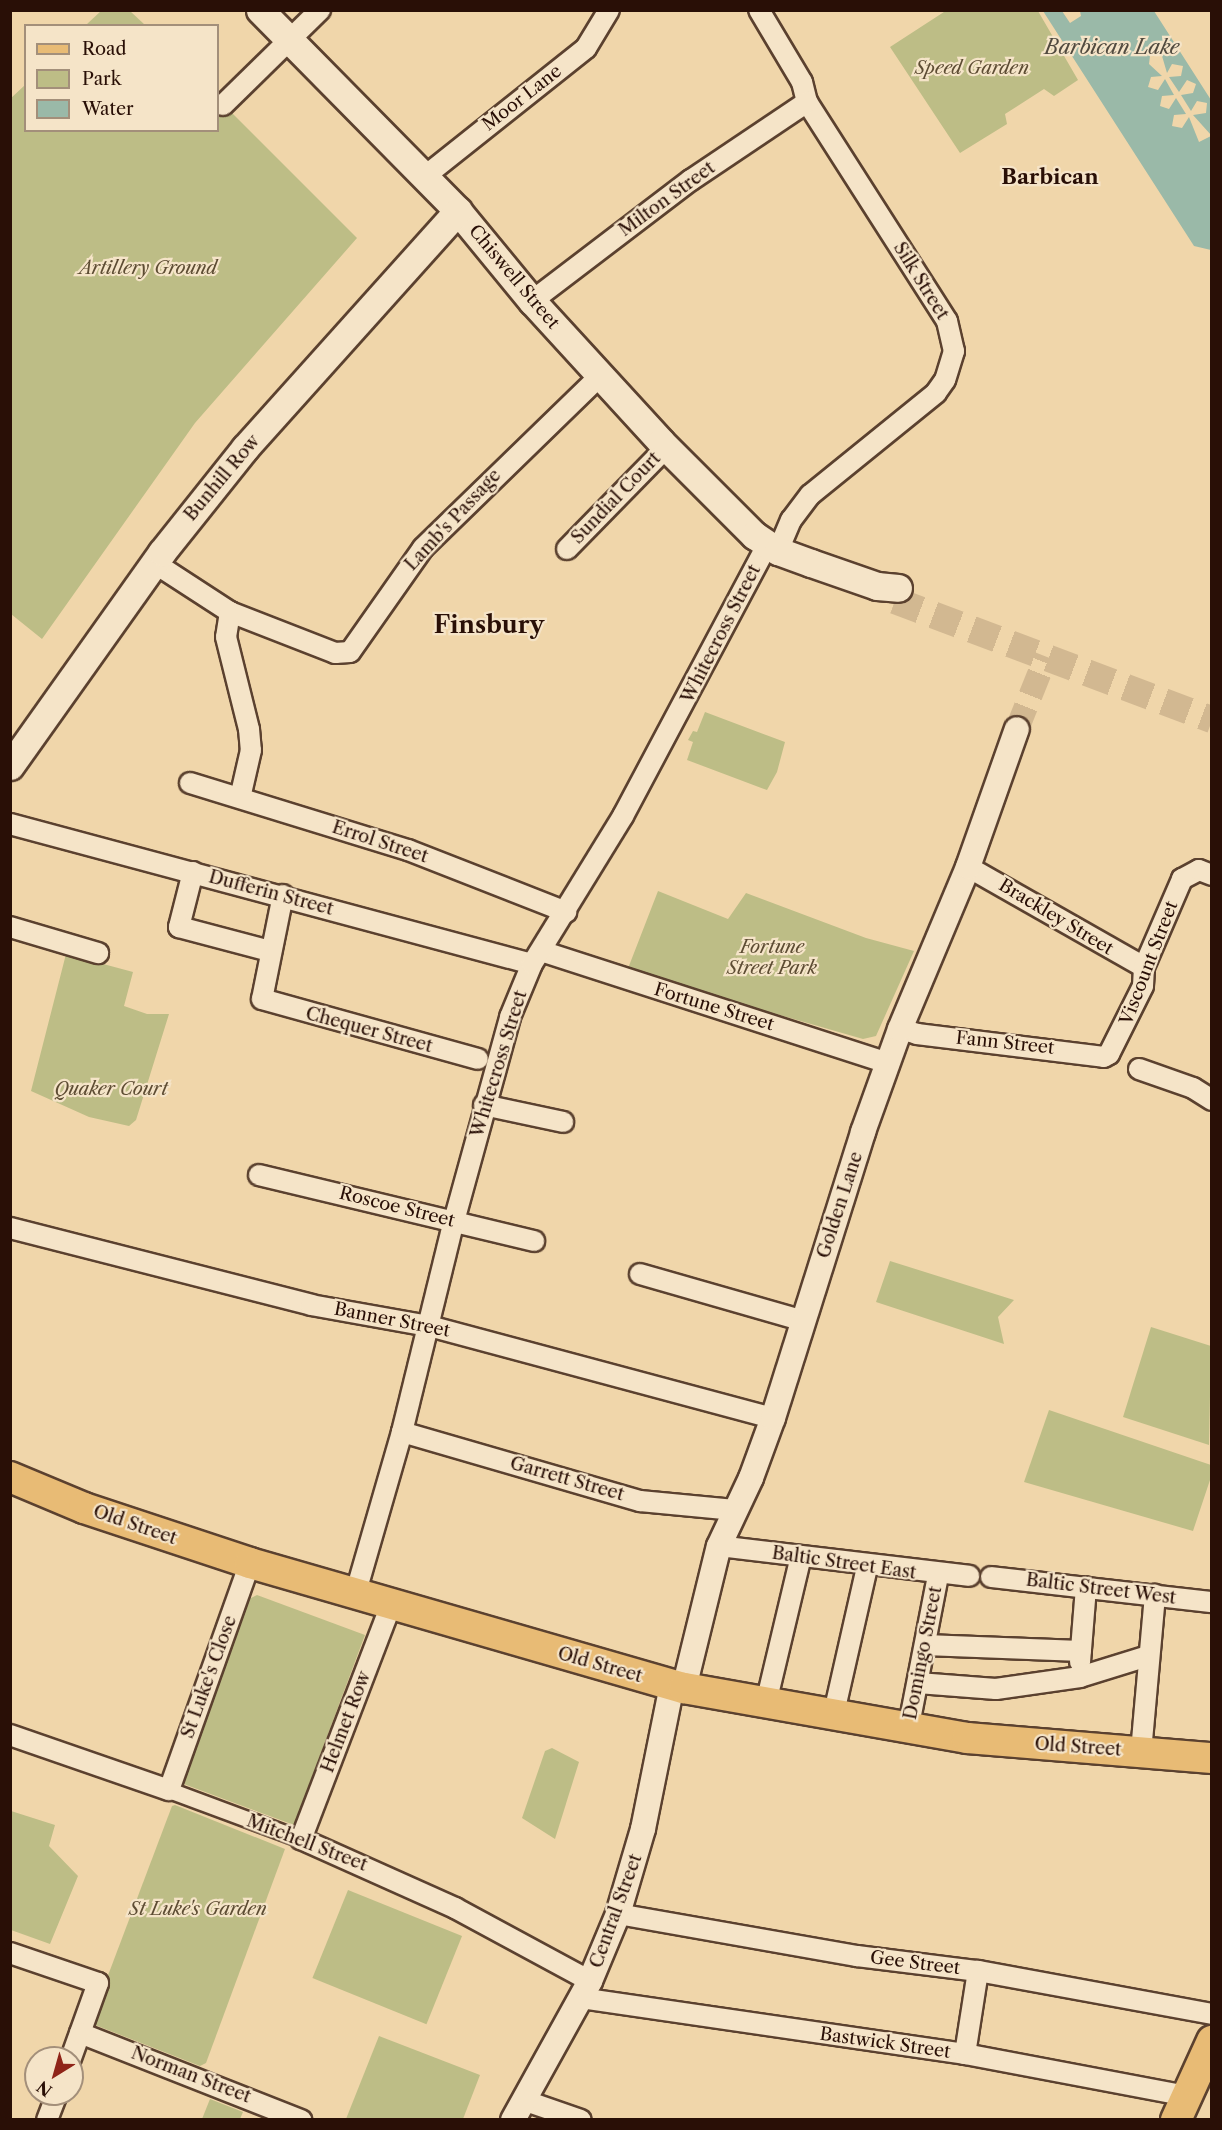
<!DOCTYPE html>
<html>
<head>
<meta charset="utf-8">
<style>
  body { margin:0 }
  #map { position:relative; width:1222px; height:2130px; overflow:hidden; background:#f0d6aa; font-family:"Libre Caslon Text",serif }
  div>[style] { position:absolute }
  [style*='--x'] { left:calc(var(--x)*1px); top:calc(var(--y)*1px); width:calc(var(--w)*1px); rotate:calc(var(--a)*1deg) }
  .green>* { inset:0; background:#bdbd86; transform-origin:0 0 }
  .water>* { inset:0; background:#9ab9a8 }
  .tertiary-tunnel>* { height:24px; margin-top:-12px; transform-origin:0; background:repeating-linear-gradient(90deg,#d2b891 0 24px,transparent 0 36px) }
  .secondary-tunnel>* { height:27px; margin-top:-13.5px; transform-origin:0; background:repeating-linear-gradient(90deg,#d2b891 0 27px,transparent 0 41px) }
  .roads { filter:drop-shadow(2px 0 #5b412f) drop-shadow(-2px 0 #5b412f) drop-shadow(0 2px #5b412f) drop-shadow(0 -2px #5b412f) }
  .pedestrian>* { height:15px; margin:-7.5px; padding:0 7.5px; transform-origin:7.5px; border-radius:7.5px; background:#f5e4c8 }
  .minor>* { height:20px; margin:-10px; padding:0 10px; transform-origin:10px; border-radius:10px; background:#f5e4c8 }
  .tertiary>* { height:24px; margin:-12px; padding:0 12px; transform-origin:12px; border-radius:12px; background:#f5e4c8 }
  .secondary>* { height:27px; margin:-13.5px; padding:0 13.5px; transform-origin:13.5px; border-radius:13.5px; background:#f5e4c8 }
  .primary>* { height:30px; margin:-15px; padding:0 15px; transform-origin:15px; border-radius:15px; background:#e8bb75 }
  span { translate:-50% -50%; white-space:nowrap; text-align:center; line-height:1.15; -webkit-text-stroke:4.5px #f5e4c8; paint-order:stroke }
  .park-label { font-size:18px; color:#5d4c33; font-style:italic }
  .street-label { font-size:18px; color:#290f06 }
  .water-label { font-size:20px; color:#514a3f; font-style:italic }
  .quarter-label { font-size:21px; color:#290f06; font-weight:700 }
  .district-label { font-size:24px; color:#290f06; font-weight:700 }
  .frame { position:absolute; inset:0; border:12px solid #290f06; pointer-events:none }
  .legend { position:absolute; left:24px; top:24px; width:195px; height:108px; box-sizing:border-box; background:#f5e4c8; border:2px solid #a38f7a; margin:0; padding:8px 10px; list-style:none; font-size:18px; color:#290f06 }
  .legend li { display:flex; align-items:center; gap:12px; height:30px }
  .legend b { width:30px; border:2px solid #a38f7a }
  .north { position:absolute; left:24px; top:2046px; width:60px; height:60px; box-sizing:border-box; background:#f5e4c8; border:2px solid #a38f7a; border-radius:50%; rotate:217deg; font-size:16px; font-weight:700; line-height:24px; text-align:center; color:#290f06 }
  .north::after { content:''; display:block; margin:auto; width:21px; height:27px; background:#8f2418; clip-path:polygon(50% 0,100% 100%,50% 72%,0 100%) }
</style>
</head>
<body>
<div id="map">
  <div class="green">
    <div style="clip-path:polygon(102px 10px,130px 11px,145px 25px,86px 25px)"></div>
    <div style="clip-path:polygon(947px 10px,1038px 11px,1078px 80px,1054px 96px,1044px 89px,1005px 114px,1007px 124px,960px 153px,890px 47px)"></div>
    <div style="clip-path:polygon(25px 85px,26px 130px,218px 130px,218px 99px,357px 238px,195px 423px,42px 639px,11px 614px,10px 99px)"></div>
    <div style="clip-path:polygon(705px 712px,785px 742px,777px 772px,767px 790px,687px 760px,693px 742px,688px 740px,693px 731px,697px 732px)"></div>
    <div style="clip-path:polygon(658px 891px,728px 919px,746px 893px,866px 938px,914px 951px,876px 1036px,863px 1039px,627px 971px)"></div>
    <div style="clip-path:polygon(66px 954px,133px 972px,124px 1006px,147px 1014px,169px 1014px,136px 1120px,129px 1126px,89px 1117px,31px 1091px)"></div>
    <div style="clip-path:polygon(890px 1261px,1014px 1300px,998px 1317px,1004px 1344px,876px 1302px)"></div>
    <div style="clip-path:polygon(1151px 1327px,1211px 1346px,1209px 1445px,1123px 1417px)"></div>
    <div style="clip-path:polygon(1049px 1410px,1211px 1465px,1211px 1477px,1193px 1531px,1024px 1482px)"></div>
    <div style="clip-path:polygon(257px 1595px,365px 1635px,294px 1825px,181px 1783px,249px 1599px)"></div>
    <div style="clip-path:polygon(552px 1748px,579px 1762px,555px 1839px,522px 1818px,545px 1751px)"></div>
    <div style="clip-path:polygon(175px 1805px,285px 1849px,206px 2063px,200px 2066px,90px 2023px,172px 1806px)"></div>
    <div style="clip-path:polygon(11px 1811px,55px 1825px,49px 1846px,78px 1876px,50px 1944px,11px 1930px)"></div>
    <div style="left:348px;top:1890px;width:123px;height:95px;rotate:22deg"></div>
    <div style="clip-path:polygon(379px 2036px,480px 2075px,463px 2119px,346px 2119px)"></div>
    <div style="clip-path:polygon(210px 2099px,243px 2112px,240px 2119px,202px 2119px)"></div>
  </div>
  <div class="water">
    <div style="clip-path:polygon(1043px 11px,1062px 11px,1070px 23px,1081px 16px,1080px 11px,1154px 11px,1211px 100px,1211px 135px,1193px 115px,1206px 113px,1207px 103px,1197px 101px,1191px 111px,1181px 95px,1193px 93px,1196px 84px,1187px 80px,1179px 92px,1169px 77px,1181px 76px,1183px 66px,1172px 64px,1167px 73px,1162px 56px,1150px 56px,1149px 64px,1162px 76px,1151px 77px,1148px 87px,1158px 90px,1165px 79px,1174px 95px,1162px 96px,1160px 106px,1169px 109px,1176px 98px,1186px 114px,1174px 115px,1172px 126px,1182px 128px,1189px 117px,1199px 142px,1211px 136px,1211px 250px,1194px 246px)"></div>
  </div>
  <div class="tertiary-tunnel">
    <div style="--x:1017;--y:729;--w:78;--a:-68.1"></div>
  </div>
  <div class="secondary-tunnel">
    <div style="--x:895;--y:600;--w:339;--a:20.6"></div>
  </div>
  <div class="roads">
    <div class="pedestrian">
      <div style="--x:169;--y:1790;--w:141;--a:20.4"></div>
    </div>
    <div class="minor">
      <div style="--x:759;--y:10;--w:84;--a:59.2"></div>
      <div style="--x:802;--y:82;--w:21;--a:76"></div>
      <div style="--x:807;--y:102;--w:260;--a:57.4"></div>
      <div style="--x:947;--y:321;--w:31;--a:77"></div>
      <div style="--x:954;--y:351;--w:30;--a:107"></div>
      <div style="--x:945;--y:380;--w:16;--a:125"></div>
      <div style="--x:936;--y:393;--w:162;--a:141"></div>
      <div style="--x:810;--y:495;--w:31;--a:127"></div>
      <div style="--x:791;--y:520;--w:34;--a:113"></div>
      <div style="--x:223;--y:105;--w:136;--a:-44.4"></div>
      <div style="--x:424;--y:177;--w:207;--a:-38.5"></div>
      <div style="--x:586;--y:48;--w:44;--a:-58.8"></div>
      <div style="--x:532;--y:301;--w:200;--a:-37.3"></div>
      <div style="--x:691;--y:180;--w:140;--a:-33.9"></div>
      <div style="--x:567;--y:549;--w:141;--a:-45.6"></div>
      <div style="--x:153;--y:562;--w:92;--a:33"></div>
      <div style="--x:230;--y:612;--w:113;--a:21.3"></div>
      <div style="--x:335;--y:653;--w:15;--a:-4"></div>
      <div style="--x:350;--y:652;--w:127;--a:-54.9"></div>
      <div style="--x:423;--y:548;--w:248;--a:-44.2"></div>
      <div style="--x:230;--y:612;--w:25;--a:99"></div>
      <div style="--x:226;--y:637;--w:95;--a:76"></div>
      <div style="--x:249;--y:729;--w:21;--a:85"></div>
      <div style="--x:251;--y:750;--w:49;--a:102.9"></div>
      <div style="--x:190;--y:783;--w:228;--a:17.1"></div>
      <div style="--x:408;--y:850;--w:170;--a:21.4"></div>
      <div style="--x:10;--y:824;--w:540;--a:15.01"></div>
      <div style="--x:968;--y:867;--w:202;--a:29.6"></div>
      <div style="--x:193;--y:872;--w:57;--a:104.3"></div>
      <div style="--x:179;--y:927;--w:94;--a:14.8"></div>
      <div style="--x:283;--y:895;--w:106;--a:101.4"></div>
      <div style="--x:262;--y:999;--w:224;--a:15.5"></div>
      <div style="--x:10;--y:927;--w:92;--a:16.5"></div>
      <div style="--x:541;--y:951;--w:364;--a:17.9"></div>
      <div style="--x:900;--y:1029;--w:18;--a:16"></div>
      <div style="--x:917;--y:1034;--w:188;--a:7"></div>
      <div style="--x:1104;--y:1057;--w:6;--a:-31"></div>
      <div style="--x:1109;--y:1054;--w:76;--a:-63.4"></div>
      <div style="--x:1143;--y:986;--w:19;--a:-87"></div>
      <div style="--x:1144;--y:967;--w:96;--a:-66.6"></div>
      <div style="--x:1182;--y:879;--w:19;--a:-28"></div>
      <div style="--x:1199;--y:870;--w:14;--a:21"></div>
      <div style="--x:1139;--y:1069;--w:57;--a:19.4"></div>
      <div style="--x:1193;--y:1088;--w:22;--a:32"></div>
      <div style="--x:484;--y:1105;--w:81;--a:12.1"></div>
      <div style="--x:259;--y:1175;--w:283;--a:13.5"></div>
      <div style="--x:10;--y:1228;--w:311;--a:14.3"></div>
      <div style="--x:311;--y:1305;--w:120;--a:10.1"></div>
      <div style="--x:429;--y:1326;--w:356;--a:15"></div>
      <div style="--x:640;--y:1274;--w:171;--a:16"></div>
      <div style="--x:402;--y:1432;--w:248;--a:16.2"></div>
      <div style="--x:640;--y:1501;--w:95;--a:5.4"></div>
      <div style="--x:719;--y:1546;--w:252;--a:6.8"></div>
      <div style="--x:991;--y:1577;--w:222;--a:6.5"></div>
      <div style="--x:355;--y:1595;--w:170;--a:-73.9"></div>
      <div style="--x:402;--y:1432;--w:217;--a:-76.2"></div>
      <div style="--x:454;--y:1221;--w:212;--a:-74.6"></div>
      <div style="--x:510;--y:1017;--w:57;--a:-67.5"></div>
      <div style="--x:532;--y:964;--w:174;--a:-58.4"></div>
      <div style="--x:623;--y:816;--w:307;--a:-62"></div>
      <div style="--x:391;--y:1605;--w:251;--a:111"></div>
      <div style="--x:301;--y:1839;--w:169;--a:24.1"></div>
      <div style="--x:455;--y:1908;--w:153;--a:28.4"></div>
      <div style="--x:925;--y:1645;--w:156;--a:2.2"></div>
      <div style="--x:1080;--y:1662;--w:75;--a:-85.4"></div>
      <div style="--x:918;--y:1683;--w:78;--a:4.4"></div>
      <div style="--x:996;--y:1689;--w:85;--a:-8.1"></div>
      <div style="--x:1080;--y:1677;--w:71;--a:-17.2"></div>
      <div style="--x:766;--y:1703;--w:151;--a:-76.6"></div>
      <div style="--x:833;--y:1717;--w:154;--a:-77.2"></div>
      <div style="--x:908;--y:1730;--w:157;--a:-79"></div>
      <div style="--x:10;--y:1735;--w:168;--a:19.1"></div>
      <div style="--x:169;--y:1790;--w:241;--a:-70.4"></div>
      <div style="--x:1141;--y:1752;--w:158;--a:-84.9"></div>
      <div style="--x:618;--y:1914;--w:243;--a:10"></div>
      <div style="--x:857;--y:1956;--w:122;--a:7.1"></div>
      <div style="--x:978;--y:1971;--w:238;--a:10.4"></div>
      <div style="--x:10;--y:1953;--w:93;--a:18.8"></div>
      <div style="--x:98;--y:1983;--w:80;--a:109.8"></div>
      <div style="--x:581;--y:1998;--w:388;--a:8.3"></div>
      <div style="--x:965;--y:2054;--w:226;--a:10.7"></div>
      <div style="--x:80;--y:2033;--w:238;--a:21.5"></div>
      <div style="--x:965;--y:2054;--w:84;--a:-81.1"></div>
      <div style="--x:523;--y:2100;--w:61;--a:19"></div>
      <div style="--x:47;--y:2120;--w:28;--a:-69"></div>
    </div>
    <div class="tertiary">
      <div style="--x:684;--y:1688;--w:146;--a:-76.2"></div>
      <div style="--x:719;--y:1546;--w:75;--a:-64.8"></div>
      <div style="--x:751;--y:1478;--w:64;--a:-69.9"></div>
      <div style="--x:773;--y:1418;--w:300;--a:-72.5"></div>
      <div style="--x:863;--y:1132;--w:109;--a:-70.2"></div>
      <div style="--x:900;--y:1029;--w:176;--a:-67.2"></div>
      <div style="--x:968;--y:867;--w:146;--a:-70.5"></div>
      <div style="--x:513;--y:2120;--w:159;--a:-61"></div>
      <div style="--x:590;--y:1981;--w:73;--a:-67.3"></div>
      <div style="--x:618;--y:1914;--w:89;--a:-73.6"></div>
      <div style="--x:643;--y:1829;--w:147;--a:-78.6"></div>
    </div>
    <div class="secondary">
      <div style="--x:260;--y:10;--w:282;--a:45.4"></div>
      <div style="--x:458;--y:211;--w:117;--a:50.6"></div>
      <div style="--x:532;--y:301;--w:191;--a:47.5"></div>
      <div style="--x:661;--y:442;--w:132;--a:45"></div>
      <div style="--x:754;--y:535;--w:29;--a:34"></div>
      <div style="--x:778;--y:551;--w:35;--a:20"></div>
      <div style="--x:811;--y:563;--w:70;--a:19.2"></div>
      <div style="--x:877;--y:586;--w:21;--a:5"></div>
      <div style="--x:10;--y:766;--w:262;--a:-54.6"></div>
      <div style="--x:162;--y:552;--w:133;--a:-51.4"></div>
      <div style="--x:245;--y:448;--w:319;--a:-48.1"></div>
    </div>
    <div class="primary">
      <div style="--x:10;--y:1477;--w:80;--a:22.7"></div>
      <div style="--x:84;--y:1508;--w:175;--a:18.3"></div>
      <div style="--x:250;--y:1563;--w:452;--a:16.1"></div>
      <div style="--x:684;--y:1688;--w:287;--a:10"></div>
      <div style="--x:967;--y:1738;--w:246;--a:4.7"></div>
      <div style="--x:1176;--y:2120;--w:87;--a:-65.5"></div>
    </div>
  </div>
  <div class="park-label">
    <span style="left:972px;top:68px">Speed Garden</span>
    <span style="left:148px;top:268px">Artillery Ground</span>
    <span style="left:772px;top:958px">Fortune<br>Street Park</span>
    <span style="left:111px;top:1089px">Quaker Court</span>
    <span style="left:198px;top:1909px">St Luke's Garden</span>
  </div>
  <div class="street-label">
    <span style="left:522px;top:98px;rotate:-38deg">Moor Lane</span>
    <span style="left:667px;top:199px;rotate:-36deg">Milton Street</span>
    <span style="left:514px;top:277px;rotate:50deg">Chiswell Street</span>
    <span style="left:921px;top:281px;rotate:58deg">Silk Street</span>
    <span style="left:222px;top:478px;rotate:-50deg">Bunhill Row</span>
    <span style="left:616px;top:498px;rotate:-46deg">Sundial Court</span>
    <span style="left:453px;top:520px;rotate:-47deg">Lamb's Passage</span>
    <span style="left:721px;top:634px;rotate:-63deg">Whitecross Street</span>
    <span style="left:380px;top:842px;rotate:18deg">Errol Street</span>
    <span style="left:271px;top:893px;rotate:15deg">Dufferin Street</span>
    <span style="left:1056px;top:917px;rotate:31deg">Brackley Street</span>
    <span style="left:1149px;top:963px;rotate:-69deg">Viscount Street</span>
    <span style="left:714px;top:1007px;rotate:17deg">Fortune Street</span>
    <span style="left:369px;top:1030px;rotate:15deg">Chequer Street</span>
    <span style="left:1005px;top:1043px;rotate:6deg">Fann Street</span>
    <span style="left:499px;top:1064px;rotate:-73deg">Whitecross Street</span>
    <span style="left:840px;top:1205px;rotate:-72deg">Golden Lane</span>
    <span style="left:397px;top:1207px;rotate:14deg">Roscoe Street</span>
    <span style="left:392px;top:1320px;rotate:11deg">Banner Street</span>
    <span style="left:567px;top:1479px;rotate:16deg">Garrett Street</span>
    <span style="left:135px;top:1525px;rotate:19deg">Old Street</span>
    <span style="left:844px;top:1563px;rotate:8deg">Baltic Street East</span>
    <span style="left:1101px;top:1589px;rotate:7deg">Baltic Street West</span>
    <span style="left:923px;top:1653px;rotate:-79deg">Domingo Street</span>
    <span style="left:600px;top:1665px;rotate:16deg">Old Street</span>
    <span style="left:209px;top:1677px;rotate:-70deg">St Luke's Close</span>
    <span style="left:346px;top:1722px;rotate:-69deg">Helmet Row</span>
    <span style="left:1078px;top:1747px;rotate:4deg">Old Street</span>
    <span style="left:307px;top:1843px;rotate:21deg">Mitchell Street</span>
    <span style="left:616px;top:1911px;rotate:-70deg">Central Street</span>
    <span style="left:915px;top:1963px;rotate:7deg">Gee Street</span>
    <span style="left:885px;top:2043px;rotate:8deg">Bastwick Street</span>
    <span style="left:191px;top:2075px;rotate:21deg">Norman Street</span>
  </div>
  <div class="water-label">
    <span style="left:1112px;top:47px">Barbican Lake</span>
  </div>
  <div class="quarter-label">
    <span style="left:1050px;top:177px">Barbican</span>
  </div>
  <div class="district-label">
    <span style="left:489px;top:625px">Finsbury</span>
  </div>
  <div class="frame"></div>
  <ul class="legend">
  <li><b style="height:8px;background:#e8bb75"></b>Road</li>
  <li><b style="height:16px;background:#bdbd86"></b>Park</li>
  <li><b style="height:16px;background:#9ab9a8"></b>Water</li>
  </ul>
  <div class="north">N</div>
</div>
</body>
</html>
